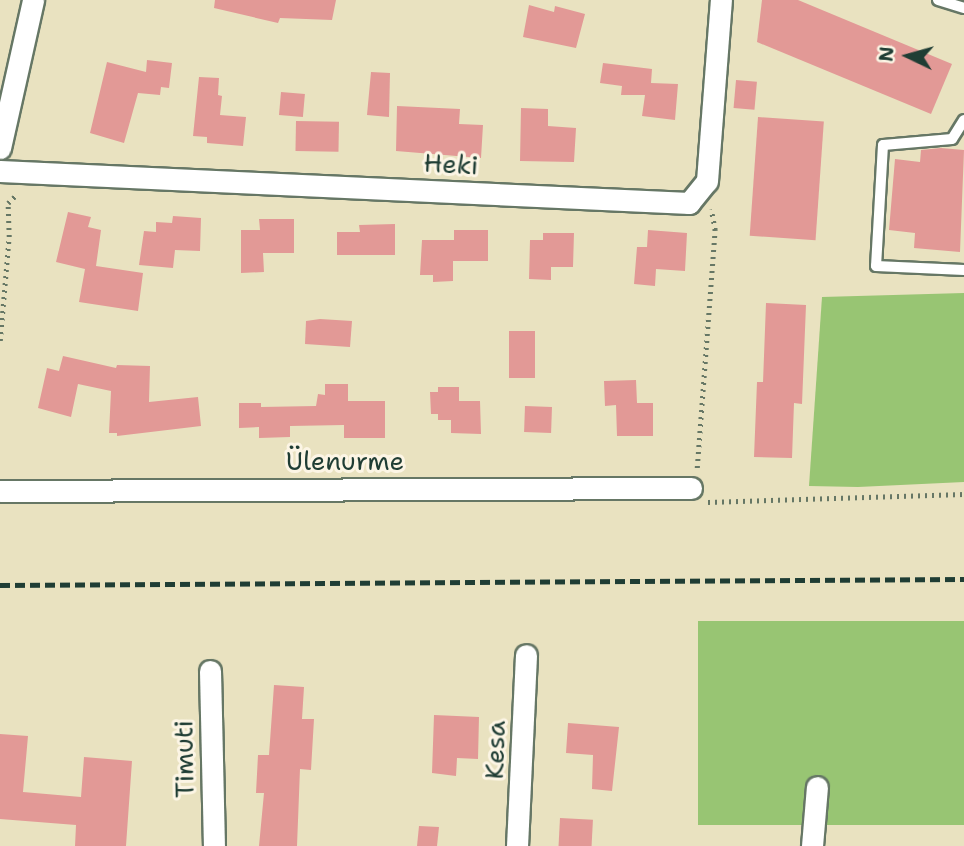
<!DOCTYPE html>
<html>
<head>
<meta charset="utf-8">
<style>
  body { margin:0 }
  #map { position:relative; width:964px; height:846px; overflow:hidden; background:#e9e2c0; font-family:"Shantell Sans",sans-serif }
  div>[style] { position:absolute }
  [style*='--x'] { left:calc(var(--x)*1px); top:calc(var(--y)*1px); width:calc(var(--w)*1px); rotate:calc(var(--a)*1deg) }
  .green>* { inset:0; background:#98c573; transform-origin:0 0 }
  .building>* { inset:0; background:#e29996; transform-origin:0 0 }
  .path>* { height:4.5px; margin-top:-2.25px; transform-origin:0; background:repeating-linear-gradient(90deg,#667765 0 2px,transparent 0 7px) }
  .roads { filter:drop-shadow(2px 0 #667765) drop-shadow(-2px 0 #667765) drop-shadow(0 2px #667765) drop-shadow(0 -2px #667765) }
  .service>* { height:10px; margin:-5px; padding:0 5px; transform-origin:5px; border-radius:5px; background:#fff }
  .minor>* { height:21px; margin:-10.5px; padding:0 10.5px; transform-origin:10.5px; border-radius:10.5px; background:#fff }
  .rail>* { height:5px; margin-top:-2.5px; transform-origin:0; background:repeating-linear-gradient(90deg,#1f3d34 0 10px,transparent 0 15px) }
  span { translate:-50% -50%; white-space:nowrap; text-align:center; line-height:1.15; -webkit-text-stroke:6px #fcf5e5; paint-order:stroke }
  .street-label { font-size:26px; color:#1f3d34 }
  .north { position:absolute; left:873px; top:21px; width:70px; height:70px; -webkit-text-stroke:5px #fcf5e5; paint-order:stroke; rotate:275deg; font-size:19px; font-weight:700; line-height:28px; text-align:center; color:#1f3d34 }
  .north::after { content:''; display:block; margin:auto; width:24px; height:32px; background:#1f3d34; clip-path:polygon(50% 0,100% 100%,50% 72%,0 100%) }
</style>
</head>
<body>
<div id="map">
  <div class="green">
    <div style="clip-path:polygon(964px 293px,964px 482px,858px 487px,809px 486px,822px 297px)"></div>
    <div style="left:964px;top:621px;width:204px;height:266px;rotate:90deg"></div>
  </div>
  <div class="building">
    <div style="clip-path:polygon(215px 0,336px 0,332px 20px,280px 18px,278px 23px,214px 8px)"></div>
    <div style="clip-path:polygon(762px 0,798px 0,952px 64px,931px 114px,757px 42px)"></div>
    <div style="clip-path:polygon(529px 5px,554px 12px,555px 6px,585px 14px,576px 48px,523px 37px)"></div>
    <div style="clip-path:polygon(147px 60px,172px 63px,169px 88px,161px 87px,160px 95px,138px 93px,124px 143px,90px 133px,107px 62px,146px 72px)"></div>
    <div style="clip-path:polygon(603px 63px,652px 69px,651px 83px,678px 84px,675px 120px,642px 116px,645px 95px,621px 95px,622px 86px,600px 83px)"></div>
    <div style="clip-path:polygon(371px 72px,390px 73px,389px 117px,367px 115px)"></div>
    <div style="clip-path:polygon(199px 77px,219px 78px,218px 95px,222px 96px,220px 115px,246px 117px,243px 146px,207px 143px,207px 137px,193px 136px)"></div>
    <div style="left:736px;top:80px;width:21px;height:28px;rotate:5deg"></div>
    <div style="left:281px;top:92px;width:24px;height:23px;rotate:5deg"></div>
    <div style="clip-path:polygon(397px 106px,460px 109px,459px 124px,483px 125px,481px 158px,396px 151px)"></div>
    <div style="clip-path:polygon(521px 108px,548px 109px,548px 126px,576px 128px,574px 162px,520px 161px)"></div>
    <div style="left:758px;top:117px;width:66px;height:119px;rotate:4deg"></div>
    <div style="left:296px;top:121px;width:43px;height:30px;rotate:1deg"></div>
    <div style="clip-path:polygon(941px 148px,964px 150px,960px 252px,914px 248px,915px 233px,889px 230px,895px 159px,920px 162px,921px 150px)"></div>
    <div style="clip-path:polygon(68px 212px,91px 217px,88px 227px,101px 230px,96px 266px,143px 273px,138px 311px,79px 302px,85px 269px,56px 262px)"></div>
    <div style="clip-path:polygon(173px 216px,201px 218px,200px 251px,175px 250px,173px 268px,139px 265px,144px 231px,156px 232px,156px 222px,172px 223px)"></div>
    <div style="clip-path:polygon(259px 219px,294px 219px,294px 253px,263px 253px,264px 272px,241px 273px,241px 230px,260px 230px)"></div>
    <div style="clip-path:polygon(395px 224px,395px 255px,337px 255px,337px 232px,360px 232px,359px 225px)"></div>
    <div style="clip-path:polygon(454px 230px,488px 230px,488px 261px,453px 261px,453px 281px,433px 282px,433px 275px,420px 275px,422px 240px,454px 240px)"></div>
    <div style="clip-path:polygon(648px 230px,687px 233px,685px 271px,656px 269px,655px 286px,634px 284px,637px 247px,647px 247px)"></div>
    <div style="clip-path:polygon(543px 233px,574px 233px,573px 267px,551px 267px,551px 280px,529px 279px,530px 240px,543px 240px)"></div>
    <div style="clip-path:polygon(766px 303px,806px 305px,802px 404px,794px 403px,792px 458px,754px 457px,757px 382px,763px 382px)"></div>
    <div style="clip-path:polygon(320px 319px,352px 321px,350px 347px,305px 344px,306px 321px)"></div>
    <div style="left:509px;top:331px;width:26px;height:47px"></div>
    <div style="clip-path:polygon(63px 356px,116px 368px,117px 365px,150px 366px,149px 402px,198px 397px,201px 426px,117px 436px,117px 433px,109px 433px,111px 391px,78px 384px,71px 417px,38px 408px,47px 368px,59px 371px)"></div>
    <div style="clip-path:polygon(636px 380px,637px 403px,653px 403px,653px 436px,617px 436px,616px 405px,605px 406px,604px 381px)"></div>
    <div style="clip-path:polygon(325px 384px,348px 384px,348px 401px,385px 401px,385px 438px,344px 438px,344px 425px,290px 426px,290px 437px,259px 438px,259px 427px,239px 428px,239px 403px,261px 403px,261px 407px,316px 406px,318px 394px,325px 395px)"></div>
    <div style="clip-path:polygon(438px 387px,459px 387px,459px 401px,480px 401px,481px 434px,451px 433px,451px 420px,438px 420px,438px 414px,431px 414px,430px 392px,438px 392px)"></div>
    <div style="left:525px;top:406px;width:27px;height:26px;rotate:2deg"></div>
    <div style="clip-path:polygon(274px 685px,304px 687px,302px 719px,314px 719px,311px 770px,300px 769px,297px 846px,259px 846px,264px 793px,256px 793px,258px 755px,269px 755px)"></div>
    <div style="clip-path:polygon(434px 715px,479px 717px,478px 759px,457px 758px,456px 776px,432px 773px)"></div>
    <div style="clip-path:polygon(568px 723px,619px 727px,612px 791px,592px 789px,593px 755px,566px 753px)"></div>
    <div style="clip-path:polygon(0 734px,28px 736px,23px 792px,81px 797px,84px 757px,132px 761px,126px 846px,75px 846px,76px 825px,0 819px)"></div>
    <div style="left:560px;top:818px;width:33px;height:28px;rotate:3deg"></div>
    <div style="clip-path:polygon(419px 826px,439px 827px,437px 846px,417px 846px)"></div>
  </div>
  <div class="path">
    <div style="--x:0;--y:341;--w:104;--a:-85.1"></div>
    <div style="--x:9;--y:237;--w:34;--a:-92"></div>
    <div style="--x:8;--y:203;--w:11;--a:-45"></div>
    <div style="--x:697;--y:468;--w:239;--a:-85.7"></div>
    <div style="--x:715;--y:230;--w:21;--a:-101"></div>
    <div style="--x:708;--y:502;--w:256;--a:-1.8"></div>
  </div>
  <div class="roads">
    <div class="service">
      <div style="--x:938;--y:0;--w:27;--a:17"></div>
      <div style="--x:964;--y:120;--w:22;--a:122"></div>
      <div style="--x:952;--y:139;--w:69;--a:175"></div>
      <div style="--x:883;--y:145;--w:121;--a:93.3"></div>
      <div style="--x:876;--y:266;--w:88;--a:2.6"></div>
    </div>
    <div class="minor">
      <div style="--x:0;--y:148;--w:152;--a:-77.4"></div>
      <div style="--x:0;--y:171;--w:690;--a:2.66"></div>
      <div style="--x:689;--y:203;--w:28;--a:-51"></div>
      <div style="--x:707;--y:181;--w:182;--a:-85.6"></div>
      <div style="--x:0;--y:491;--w:691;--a:-0.25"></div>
      <div style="--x:210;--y:671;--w:175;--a:88.7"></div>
      <div style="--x:517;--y:846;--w:191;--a:-87.3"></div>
      <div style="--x:812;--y:846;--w:59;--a:-85.2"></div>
    </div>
  </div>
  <div class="rail">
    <div style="--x:0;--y:585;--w:964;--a:-0.36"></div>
  </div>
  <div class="street-label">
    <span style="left:451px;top:164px;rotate:3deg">Heki</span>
    <span style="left:345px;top:461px">Ülenurme</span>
    <span style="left:495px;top:750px;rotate:-88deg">Kesa</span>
    <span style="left:184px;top:759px;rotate:-91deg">Timuti</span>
  </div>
  <div class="north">N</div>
</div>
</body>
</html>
